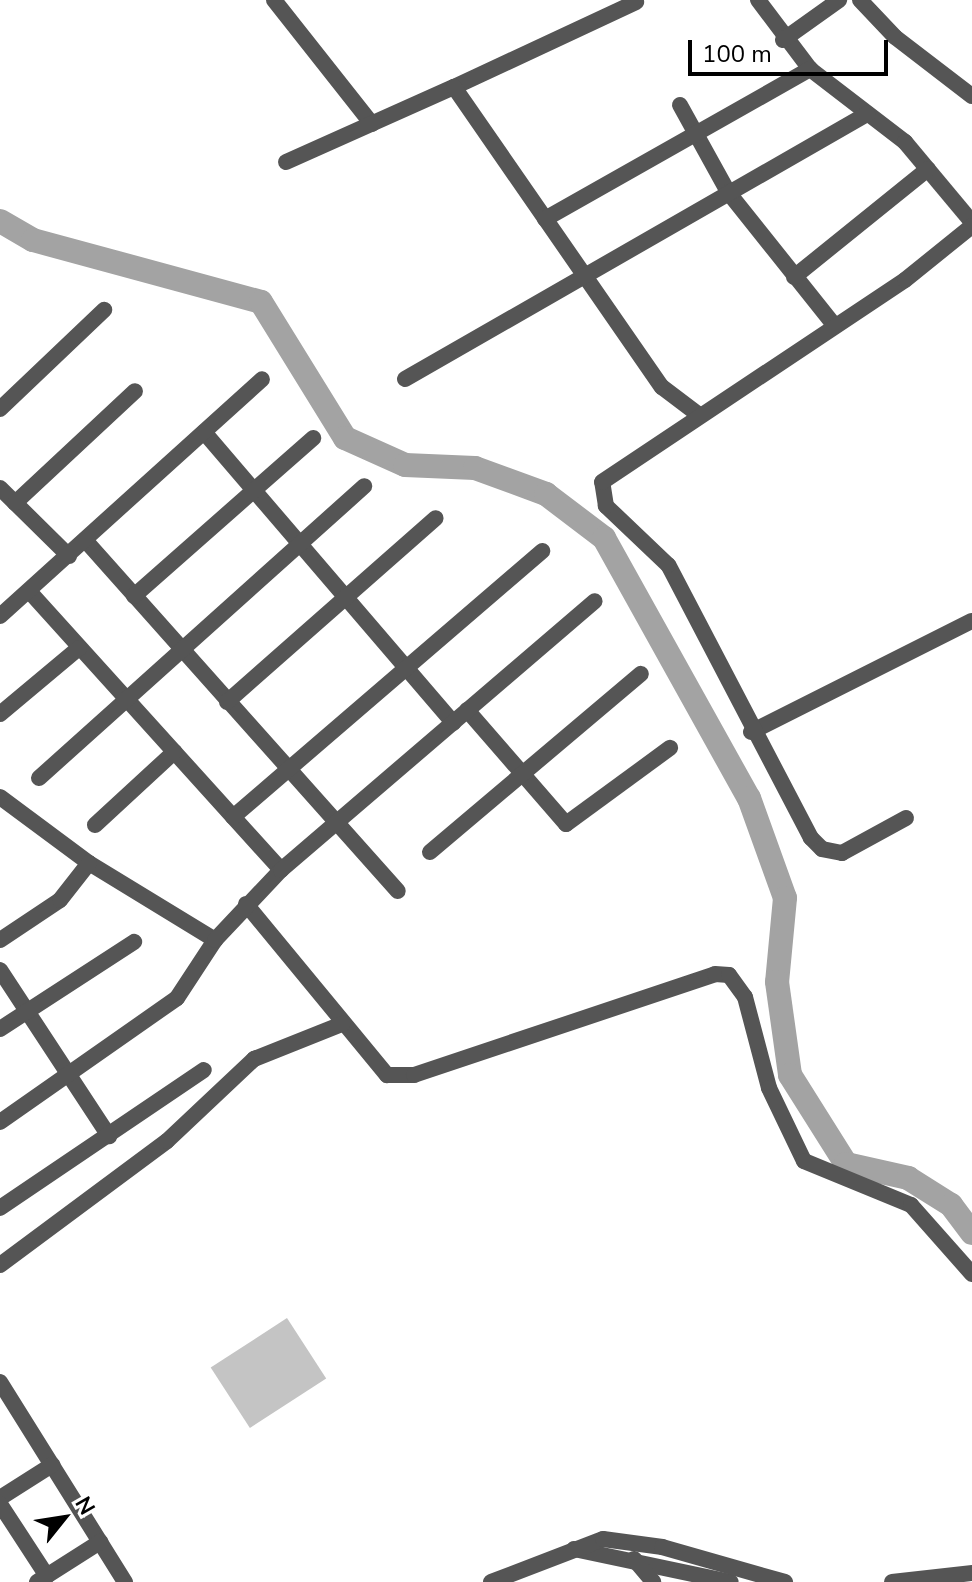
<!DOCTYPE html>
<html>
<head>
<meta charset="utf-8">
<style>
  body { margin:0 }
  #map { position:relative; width:972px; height:1582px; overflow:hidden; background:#fff; font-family:"Nunito Sans",sans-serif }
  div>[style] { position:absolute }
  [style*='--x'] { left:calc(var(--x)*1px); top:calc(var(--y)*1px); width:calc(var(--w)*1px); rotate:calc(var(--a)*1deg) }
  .river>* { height:24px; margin:-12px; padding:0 12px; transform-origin:12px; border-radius:12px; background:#a3a3a3 }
  .building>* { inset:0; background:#c4c4c4; transform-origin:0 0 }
  .minor>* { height:16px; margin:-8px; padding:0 8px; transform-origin:8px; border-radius:8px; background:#555 }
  span { translate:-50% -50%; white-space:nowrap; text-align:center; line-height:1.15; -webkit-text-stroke:7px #fff; paint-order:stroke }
  .north { position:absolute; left:24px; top:1478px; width:80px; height:80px; -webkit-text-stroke:6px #fff; paint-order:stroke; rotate:60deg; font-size:22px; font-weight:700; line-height:32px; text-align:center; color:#000 }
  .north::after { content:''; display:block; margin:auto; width:28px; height:36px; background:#000; clip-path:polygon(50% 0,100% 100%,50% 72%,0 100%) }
  .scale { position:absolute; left:688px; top:40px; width:200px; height:36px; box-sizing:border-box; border:4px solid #000; border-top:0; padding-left:10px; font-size:24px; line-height:28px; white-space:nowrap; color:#000; -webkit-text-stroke:6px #fff; paint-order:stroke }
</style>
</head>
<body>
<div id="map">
  <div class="river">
    <div style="--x:0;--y:221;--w:38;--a:30"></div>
    <div style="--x:33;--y:240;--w:236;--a:15.2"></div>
    <div style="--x:261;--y:302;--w:160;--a:58.3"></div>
    <div style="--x:345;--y:438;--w:66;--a:24.2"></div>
    <div style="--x:405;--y:465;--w:70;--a:2.5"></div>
    <div style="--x:475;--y:468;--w:76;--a:20.1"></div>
    <div style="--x:546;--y:494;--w:73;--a:37.2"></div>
    <div style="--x:604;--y:538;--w:298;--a:60.9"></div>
    <div style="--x:749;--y:798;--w:106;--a:70.2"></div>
    <div style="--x:785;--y:898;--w:84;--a:95.4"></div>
    <div style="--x:777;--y:982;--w:94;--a:82"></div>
    <div style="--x:790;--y:1075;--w:105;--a:57.8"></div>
    <div style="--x:846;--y:1164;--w:64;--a:12.7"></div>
    <div style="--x:908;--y:1178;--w:51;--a:32.1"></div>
    <div style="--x:951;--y:1205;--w:35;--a:53"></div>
  </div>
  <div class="building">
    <div style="left:287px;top:1318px;width:72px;height:91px;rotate:57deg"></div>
  </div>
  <div class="minor">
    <div style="--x:274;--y:0;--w:158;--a:51.7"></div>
    <div style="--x:758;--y:0;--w:86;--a:53"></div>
    <div style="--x:810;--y:69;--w:120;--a:37.5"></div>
    <div style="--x:905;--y:142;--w:104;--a:50.1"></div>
    <div style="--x:860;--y:0;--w:51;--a:46.6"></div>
    <div style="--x:895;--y:37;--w:97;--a:37.5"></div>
    <div style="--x:783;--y:40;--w:69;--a:-35.5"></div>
    <div style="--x:454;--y:87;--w:201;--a:-25"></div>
    <div style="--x:680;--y:105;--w:99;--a:61.1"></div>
    <div style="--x:728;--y:192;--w:171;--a:51.4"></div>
    <div style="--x:286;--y:162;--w:184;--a:-24.1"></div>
    <div style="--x:454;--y:87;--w:365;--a:55.3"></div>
    <div style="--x:662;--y:387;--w:46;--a:37.1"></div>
    <div style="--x:545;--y:219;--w:305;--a:-29.5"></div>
    <div style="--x:794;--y:277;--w:172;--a:-38.9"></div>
    <div style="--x:405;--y:379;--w:533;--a:-29.84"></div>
    <div style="--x:0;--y:409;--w:144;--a:-43.6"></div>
    <div style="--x:204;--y:432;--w:383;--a:49.4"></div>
    <div style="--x:0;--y:488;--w:97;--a:44.6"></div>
    <div style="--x:15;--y:503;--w:164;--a:-43"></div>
    <div style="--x:85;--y:540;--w:470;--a:48.3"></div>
    <div style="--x:29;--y:591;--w:376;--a:47.9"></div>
    <div style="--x:134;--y:596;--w:239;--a:-41.4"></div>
    <div style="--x:0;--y:616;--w:353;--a:-42.1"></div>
    <div style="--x:227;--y:702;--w:278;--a:-41.4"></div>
    <div style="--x:467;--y:710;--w:151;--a:49"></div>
    <div style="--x:566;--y:824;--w:129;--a:-36.2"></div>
    <div style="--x:0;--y:714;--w:103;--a:-39.9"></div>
    <div style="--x:751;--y:732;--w:247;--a:-26.7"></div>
    <div style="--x:39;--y:778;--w:437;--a:-41.9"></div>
    <div style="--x:0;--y:797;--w:111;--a:36.6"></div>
    <div style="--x:89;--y:863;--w:148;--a:31.4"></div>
    <div style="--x:233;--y:817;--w:408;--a:-40.7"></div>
    <div style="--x:906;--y:818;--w:73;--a:151.3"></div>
    <div style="--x:842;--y:853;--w:20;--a:-169"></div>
    <div style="--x:822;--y:849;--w:16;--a:-135"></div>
    <div style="--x:811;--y:838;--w:308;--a:-117.6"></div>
    <div style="--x:668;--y:565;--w:86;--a:-136.4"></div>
    <div style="--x:606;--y:506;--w:24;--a:-99"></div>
    <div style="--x:602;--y:482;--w:364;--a:-33.7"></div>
    <div style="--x:905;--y:280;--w:86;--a:-38.9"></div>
    <div style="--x:95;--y:825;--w:108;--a:-42.7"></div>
    <div style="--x:430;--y:852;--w:276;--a:-40.2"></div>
    <div style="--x:246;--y:904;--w:222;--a:50.5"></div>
    <div style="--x:387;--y:1075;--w:27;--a:0"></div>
    <div style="--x:414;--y:1075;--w:317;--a:-18.5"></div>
    <div style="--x:715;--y:974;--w:14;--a:4"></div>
    <div style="--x:729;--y:975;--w:27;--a:54"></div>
    <div style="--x:745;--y:997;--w:94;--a:75.2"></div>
    <div style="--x:769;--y:1088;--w:81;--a:64.4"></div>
    <div style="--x:804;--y:1161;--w:116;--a:22.4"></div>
    <div style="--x:911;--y:1205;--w:92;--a:48.5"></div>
    <div style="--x:0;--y:940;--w:72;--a:-33.7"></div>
    <div style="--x:60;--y:900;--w:47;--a:-51.9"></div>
    <div style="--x:0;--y:970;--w:199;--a:56.7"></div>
    <div style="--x:0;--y:1029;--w:160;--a:-33"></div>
    <div style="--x:0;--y:1122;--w:216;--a:-35"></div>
    <div style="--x:177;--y:998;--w:69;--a:-56.8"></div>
    <div style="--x:215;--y:940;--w:96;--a:-46.7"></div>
    <div style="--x:281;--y:870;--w:413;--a:-40.6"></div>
    <div style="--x:0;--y:1208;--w:246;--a:-34.1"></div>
    <div style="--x:0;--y:1265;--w:208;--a:-36.6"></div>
    <div style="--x:167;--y:1141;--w:120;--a:-43.3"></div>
    <div style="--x:254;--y:1059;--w:95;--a:-21.7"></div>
    <div style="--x:0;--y:1382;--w:236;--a:58"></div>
    <div style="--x:0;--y:1498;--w:62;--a:-32.4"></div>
    <div style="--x:0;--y:1504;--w:86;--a:56.9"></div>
    <div style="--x:574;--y:1549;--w:160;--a:11.9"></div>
    <div style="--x:634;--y:1559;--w:30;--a:50"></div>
    <div style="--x:37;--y:1582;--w:75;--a:-32.4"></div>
    <div style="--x:491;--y:1582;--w:120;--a:-21"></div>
    <div style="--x:603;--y:1539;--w:60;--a:7.7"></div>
    <div style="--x:662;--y:1547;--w:128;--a:15.9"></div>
    <div style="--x:892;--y:1582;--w:81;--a:-6.4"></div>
  </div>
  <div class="north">N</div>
  <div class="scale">100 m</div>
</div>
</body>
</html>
